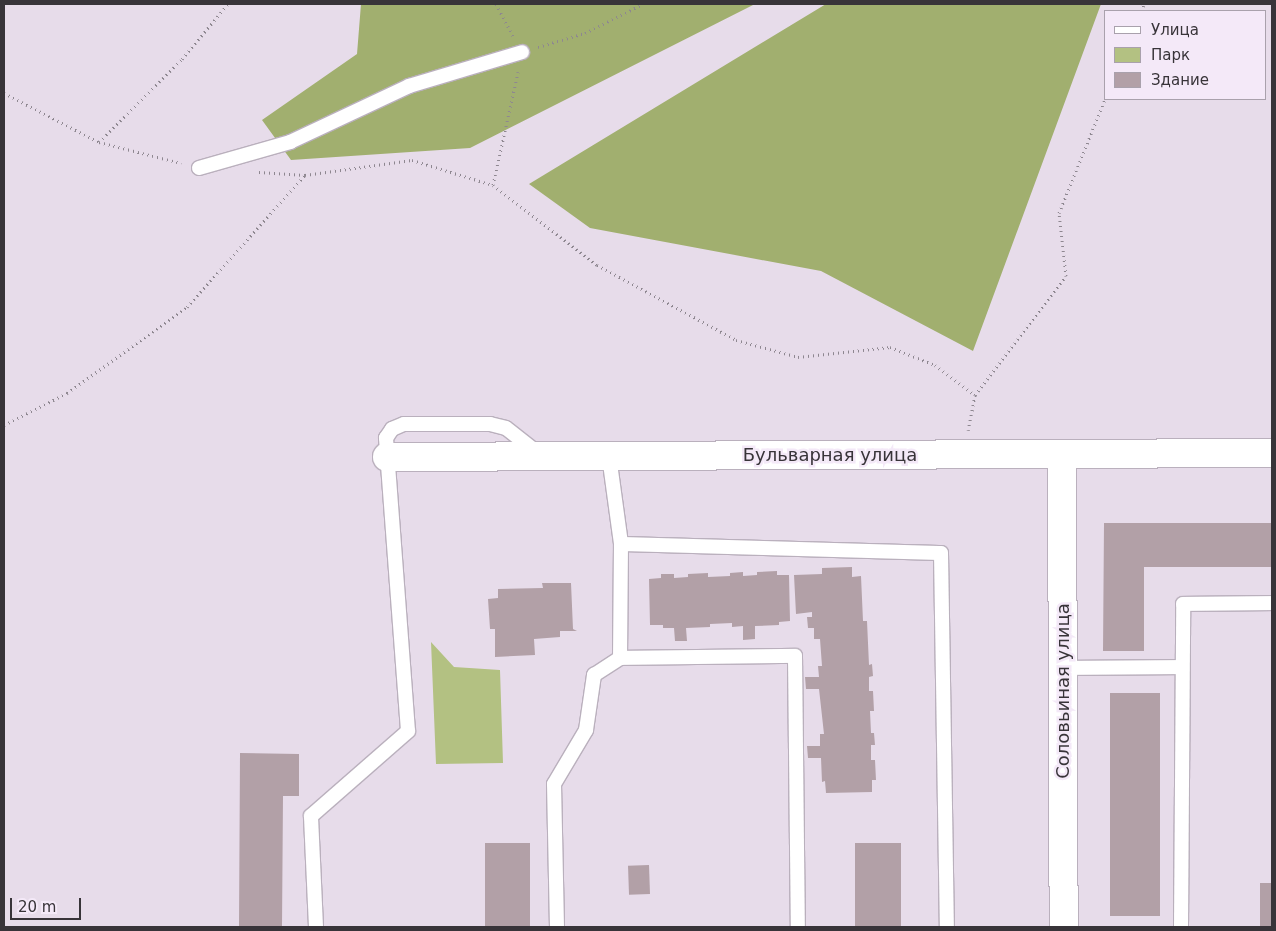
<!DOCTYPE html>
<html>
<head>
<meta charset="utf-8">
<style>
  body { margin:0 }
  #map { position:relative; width:1276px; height:931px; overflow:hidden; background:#e7dcea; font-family:"DejaVu Sans",sans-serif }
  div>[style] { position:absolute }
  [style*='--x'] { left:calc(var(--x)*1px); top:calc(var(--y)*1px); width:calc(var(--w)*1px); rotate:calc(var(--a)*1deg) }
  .green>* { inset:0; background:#b3c182 }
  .forest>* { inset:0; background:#a1af6f }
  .building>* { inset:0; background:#b2a0a7; transform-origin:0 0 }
  .path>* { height:3px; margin-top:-1.5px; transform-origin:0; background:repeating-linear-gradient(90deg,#8e8790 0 1px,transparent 0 5px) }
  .roads { filter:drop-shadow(1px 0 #bab0bd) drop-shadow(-1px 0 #bab0bd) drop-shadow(0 1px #bab0bd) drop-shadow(0 -1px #bab0bd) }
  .service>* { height:14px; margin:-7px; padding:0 7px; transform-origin:7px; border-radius:7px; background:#fff }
  .minor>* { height:28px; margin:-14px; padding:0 14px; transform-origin:14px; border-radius:14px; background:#fff }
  span { translate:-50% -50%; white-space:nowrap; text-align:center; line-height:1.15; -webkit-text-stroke:5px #f4e9f8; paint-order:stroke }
  .street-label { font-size:18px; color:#383439 }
  .frame { position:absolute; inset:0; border:5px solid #383439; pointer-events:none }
  .legend { position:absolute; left:1104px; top:10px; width:162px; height:90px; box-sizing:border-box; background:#f4e9f8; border:1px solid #a9a1ac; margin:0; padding:6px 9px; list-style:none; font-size:15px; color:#383439 }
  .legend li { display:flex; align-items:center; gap:10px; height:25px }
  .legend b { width:25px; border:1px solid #a9a1ac }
  .scale { position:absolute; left:10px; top:898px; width:71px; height:22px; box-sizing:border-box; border:2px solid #383439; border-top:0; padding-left:6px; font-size:15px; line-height:18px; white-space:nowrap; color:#383439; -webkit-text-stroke:4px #f4e9f8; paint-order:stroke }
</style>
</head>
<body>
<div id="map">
  <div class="green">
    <div style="clip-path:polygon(431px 642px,454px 667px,500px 670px,503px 763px,436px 764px)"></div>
  </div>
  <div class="forest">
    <div style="clip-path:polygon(361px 4px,755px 4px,470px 148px,291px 160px,262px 120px,357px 54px)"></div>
    <div style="clip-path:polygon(826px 4px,1101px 4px,973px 351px,821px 271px,590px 228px,529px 184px)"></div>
  </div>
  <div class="building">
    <div style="clip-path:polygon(1104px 523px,1272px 523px,1272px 567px,1144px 567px,1144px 651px,1103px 651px)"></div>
    <div style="clip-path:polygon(852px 567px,852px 577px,861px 576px,863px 621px,867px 621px,869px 665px,872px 664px,873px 676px,869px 677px,869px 691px,873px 691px,874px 711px,870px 711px,871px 733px,874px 733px,875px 745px,871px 745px,871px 760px,875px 760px,876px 780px,872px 780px,872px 792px,826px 793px,825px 781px,822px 782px,821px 758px,808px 758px,807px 746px,820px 746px,820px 734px,824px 734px,819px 689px,806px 689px,805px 677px,819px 677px,818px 666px,822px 666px,820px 639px,814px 639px,814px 628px,808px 628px,807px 617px,812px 617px,812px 612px,796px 614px,794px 575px,822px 574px,822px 568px)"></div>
    <div style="clip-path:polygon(777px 571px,777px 575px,789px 575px,790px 621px,779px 622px,779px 625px,755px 626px,755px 639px,743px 640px,743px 626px,732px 627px,732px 623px,710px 624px,710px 627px,686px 628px,687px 641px,675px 641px,674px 628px,663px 628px,663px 625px,650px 625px,649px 579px,661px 578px,661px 574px,674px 574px,674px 578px,688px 577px,688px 574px,708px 573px,708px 577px,730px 576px,730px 573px,743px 572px,743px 576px,757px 575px,757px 572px)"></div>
    <div style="clip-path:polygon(542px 583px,571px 583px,573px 629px,577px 631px,560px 631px,560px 637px,534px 639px,535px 655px,495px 657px,495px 629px,490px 629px,488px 599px,498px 598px,498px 589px,543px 588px)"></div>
    <div style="left:1110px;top:693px;width:50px;height:223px"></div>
    <div style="clip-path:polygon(240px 753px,299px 754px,299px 796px,283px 796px,282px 927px,239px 927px)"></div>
    <div style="left:485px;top:843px;width:45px;height:84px"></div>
    <div style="left:855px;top:843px;width:46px;height:84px"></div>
    <div style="left:649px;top:865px;width:29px;height:21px;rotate:88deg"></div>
    <div style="left:1260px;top:883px;width:12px;height:44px"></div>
  </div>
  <div class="path">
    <div style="--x:496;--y:4;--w:36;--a:62"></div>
    <div style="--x:1141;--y:11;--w:8;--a:-67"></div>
    <div style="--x:538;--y:47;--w:49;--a:-16.6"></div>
    <div style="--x:585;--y:33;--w:65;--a:-26.6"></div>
    <div style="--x:4;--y:93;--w:107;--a:27.3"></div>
    <div style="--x:99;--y:142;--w:85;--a:14.4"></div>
    <div style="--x:99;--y:142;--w:117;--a:-45"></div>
    <div style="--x:182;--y:59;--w:72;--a:-50.1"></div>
    <div style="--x:259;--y:172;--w:46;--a:3.7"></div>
    <div style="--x:305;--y:175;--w:108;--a:-8"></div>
    <div style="--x:412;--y:160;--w:85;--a:17.2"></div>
    <div style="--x:493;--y:185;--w:131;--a:37.6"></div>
    <div style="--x:597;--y:265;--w:158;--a:28.3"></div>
    <div style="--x:736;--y:340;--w:64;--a:15.3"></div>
    <div style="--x:798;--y:357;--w:93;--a:-6.2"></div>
    <div style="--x:890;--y:347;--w:48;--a:21.8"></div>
    <div style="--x:935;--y:365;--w:50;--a:36.9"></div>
    <div style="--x:975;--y:395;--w:36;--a:101"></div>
    <div style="--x:493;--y:185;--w:116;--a:-77.5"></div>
    <div style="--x:975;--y:395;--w:150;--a:-52.6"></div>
    <div style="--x:1066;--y:276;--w:63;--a:-96.3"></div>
    <div style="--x:1059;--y:213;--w:123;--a:-68"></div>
    <div style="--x:4;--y:425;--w:71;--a:-26.9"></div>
    <div style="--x:67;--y:393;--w:148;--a:-35.6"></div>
    <div style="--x:187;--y:307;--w:177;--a:-48.2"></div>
  </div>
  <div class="roads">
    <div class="service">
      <div style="--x:199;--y:168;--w:95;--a:-15.9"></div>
      <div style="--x:290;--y:142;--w:132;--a:-25.2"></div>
      <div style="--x:409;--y:86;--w:118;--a:-16.7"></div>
      <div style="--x:609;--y:456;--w:89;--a:82.2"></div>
      <div style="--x:621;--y:544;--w:114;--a:90.5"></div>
      <div style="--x:621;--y:544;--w:320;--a:1.6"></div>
      <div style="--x:941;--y:553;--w:374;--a:89.1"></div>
      <div style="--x:1063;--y:668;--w:119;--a:-0.5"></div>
      <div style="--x:316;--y:927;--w:111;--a:-92.6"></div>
      <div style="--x:311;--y:816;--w:129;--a:-41.2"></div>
      <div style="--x:408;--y:731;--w:294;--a:-94.3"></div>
      <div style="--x:386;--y:438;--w:11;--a:-56"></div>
      <div style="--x:392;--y:429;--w:13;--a:-23"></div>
      <div style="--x:404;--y:424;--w:86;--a:0"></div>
      <div style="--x:490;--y:424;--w:16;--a:14"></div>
      <div style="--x:506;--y:428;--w:42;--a:38.2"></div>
      <div style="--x:557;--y:927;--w:143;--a:-91.2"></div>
      <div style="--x:554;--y:784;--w:63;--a:-59.3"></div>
      <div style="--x:586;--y:730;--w:56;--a:-81.7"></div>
      <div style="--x:594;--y:675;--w:31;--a:-33"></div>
      <div style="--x:620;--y:658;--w:175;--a:-0.7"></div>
      <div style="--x:795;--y:656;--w:271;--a:89.4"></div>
      <div style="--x:1181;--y:927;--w:323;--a:-89.6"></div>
      <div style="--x:1183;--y:604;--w:89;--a:-0.6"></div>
    </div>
    <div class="minor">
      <div style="--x:1062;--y:454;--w:473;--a:89.8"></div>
      <div style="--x:387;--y:457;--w:885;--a:-0.26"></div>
    </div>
  </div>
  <div class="street-label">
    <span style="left:830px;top:455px">Бульварная улица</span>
    <span style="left:1063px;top:691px;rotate:-90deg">Соловьиная улица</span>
  </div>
  <div class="frame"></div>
  <ul class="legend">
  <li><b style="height:6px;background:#fff"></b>Улица</li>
  <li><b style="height:14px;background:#b3c182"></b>Парк</li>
  <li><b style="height:14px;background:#b2a0a7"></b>Здание</li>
  </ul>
  <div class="scale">20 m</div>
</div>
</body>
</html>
